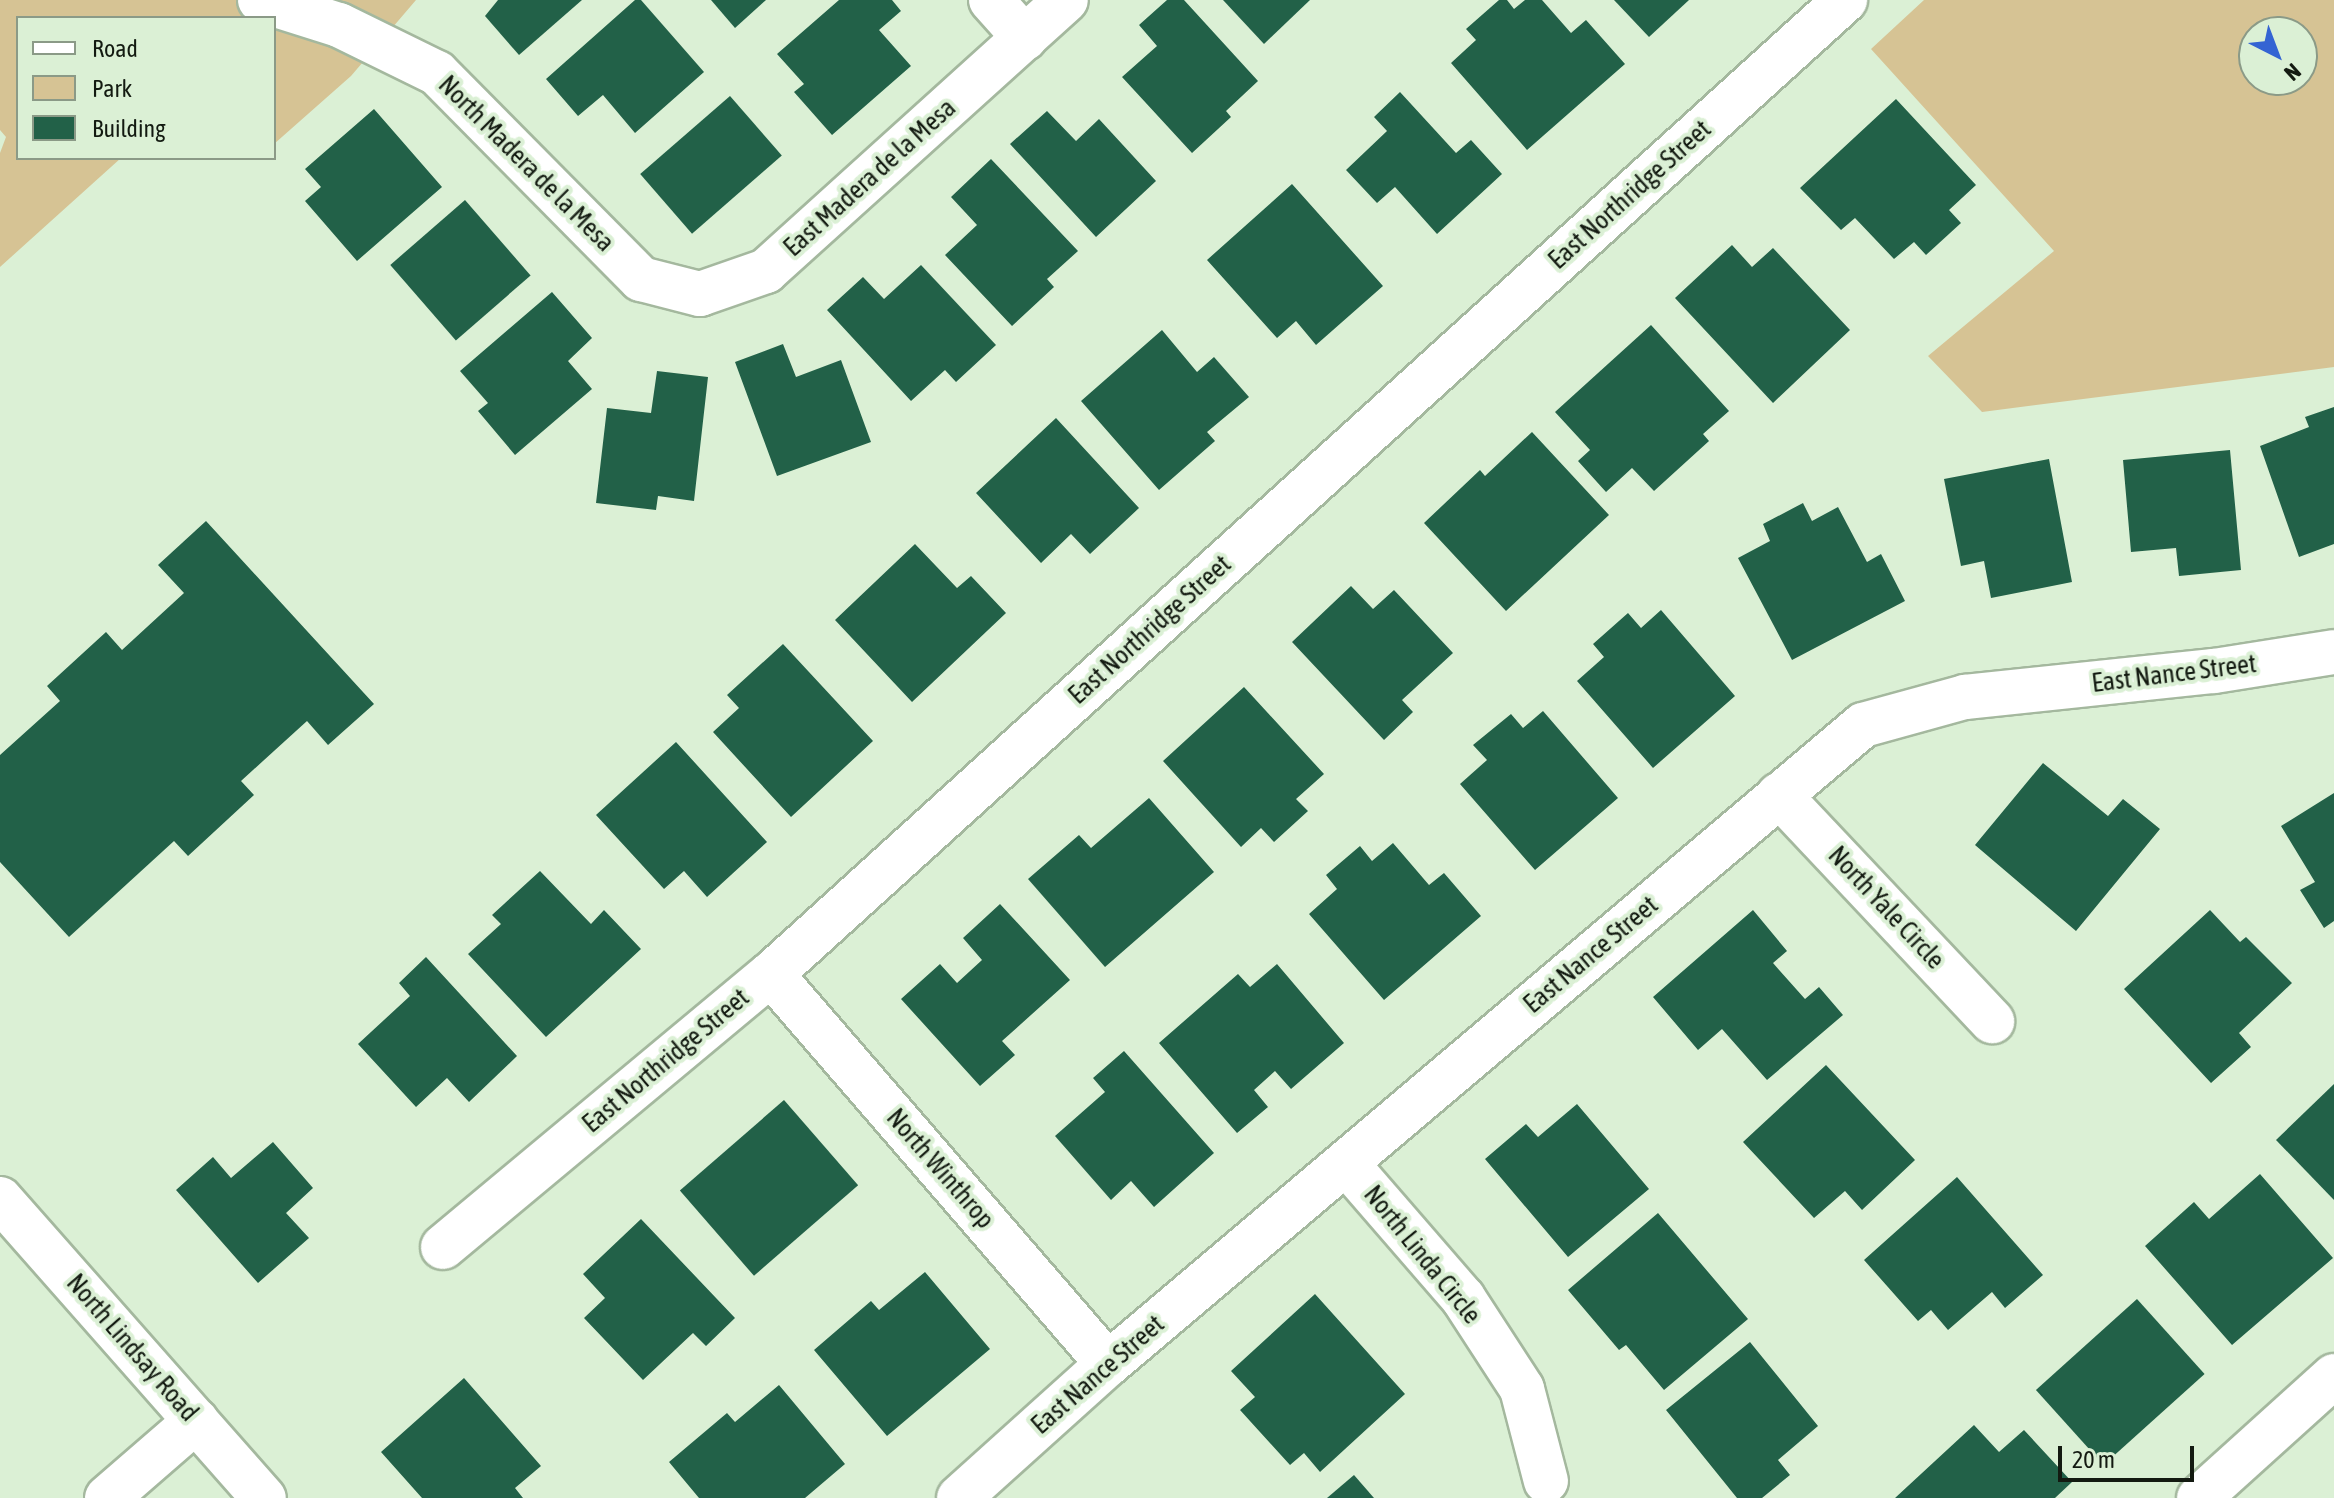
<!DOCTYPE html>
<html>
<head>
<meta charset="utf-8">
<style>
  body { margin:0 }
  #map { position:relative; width:2334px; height:1498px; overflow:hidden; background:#dbf0d5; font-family:"Asap Condensed",sans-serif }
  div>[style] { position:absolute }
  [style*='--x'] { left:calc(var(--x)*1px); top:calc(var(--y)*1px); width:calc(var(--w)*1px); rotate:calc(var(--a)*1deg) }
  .green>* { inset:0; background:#d6c394 }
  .building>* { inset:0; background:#226148; transform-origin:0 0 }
  .roads { filter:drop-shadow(2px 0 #a4b89e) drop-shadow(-2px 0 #a4b89e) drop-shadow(0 2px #a4b89e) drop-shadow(0 -2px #a4b89e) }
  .street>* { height:44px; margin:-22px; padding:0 22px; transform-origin:22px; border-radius:22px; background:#fff }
  .secondary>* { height:44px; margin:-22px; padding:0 22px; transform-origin:22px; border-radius:22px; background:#fff }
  span { translate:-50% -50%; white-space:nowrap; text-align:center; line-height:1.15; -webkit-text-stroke:8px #dbf0d5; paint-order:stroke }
  .street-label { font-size:26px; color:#131a11 }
  .legend { position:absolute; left:16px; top:16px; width:260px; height:144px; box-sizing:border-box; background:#dbf0d5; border:2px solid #8b9a87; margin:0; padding:10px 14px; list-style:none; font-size:24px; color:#131a11 }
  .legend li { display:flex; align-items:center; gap:16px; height:40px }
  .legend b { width:40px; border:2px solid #8b9a87 }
  .north { position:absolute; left:2238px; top:16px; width:80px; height:80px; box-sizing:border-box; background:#dbf0d5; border:2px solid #8b9a87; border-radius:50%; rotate:138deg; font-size:22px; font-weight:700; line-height:32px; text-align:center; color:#131a11 }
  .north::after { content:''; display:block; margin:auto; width:28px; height:36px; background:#3464d3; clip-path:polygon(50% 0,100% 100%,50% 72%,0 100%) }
  .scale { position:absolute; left:2058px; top:1446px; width:136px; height:36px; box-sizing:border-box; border:4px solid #131a11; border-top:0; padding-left:10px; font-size:24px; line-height:28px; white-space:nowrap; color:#131a11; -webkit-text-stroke:6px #dbf0d5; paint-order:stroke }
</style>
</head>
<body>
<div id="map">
  <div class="green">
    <div style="clip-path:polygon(0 0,416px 0,351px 76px,274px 144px,274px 18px,18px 18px,18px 158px,121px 158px,0 267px,0 153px,6px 137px,0 130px)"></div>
    <div style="clip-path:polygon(evenodd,1924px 0,2334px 0,2334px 367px,1982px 412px,1928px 356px,2054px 251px,1871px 49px,1924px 0,2302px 32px,2302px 80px,2254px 80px,2254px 32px,2302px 32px)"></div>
  </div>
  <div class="building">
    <div style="clip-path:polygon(498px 0,582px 0,519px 55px,485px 16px)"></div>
    <div style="clip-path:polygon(635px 0,641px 0,704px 72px,635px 133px,603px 95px,578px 116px,546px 79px)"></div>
    <div style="clip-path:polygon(711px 0,766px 0,735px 28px)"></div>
    <div style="clip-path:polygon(839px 0,892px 0,901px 11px,879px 30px,911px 66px,832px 135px,794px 92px,804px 84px,777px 54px)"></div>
    <div style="clip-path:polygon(1167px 0,1184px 0,1258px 81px,1226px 111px,1231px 117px,1192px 153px,1122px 77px,1157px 46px,1139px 25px)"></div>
    <div style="clip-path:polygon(1223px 0,1310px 0,1264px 44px)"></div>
    <div style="clip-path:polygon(1499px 0,1507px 0,1514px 9px,1525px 0,1542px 0,1571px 33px,1586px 20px,1625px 64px,1527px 150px,1451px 63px,1476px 40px,1466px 29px)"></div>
    <div style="clip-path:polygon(1614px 0,1689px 0,1649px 37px)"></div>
    <div style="clip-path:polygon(1400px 92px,1456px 153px,1471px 140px,1502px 174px,1437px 234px,1395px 187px,1377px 203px,1346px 170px,1387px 131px,1374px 117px)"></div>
    <div style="left:730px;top:96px;width:79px;height:119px;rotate:49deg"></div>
    <div style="clip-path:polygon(1896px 99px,1976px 185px,1949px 210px,1961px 223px,1926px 255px,1914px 242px,1894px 259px,1855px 218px,1841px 230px,1800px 188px)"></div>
    <div style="clip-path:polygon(374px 109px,442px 187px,357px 261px,305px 201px,321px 187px,305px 169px)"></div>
    <div style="clip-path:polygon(1047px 111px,1076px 141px,1099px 119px,1156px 181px,1096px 237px,1010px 144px)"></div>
    <div style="clip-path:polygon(991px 159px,1078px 251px,1047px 279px,1054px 287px,1012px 326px,945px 255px,977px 225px,951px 197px)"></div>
    <div style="clip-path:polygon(1292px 184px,1383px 286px,1316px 345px,1296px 321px,1277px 338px,1207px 260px)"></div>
    <div style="left:465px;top:200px;width:100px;height:99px;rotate:49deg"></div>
    <div style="clip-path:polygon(1732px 245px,1752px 267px,1773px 248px,1850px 330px,1773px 403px,1675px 298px)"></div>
    <div style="clip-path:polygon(921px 265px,996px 345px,956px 382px,945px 370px,911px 401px,827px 310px,863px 277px,884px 299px)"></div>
    <div style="clip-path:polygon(552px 292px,592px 338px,568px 361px,592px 389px,515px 455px,478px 411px,488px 403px,460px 371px)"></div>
    <div style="clip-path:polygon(1651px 325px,1729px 411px,1703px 434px,1709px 441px,1654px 491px,1632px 468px,1606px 492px,1578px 461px,1590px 450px,1555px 412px)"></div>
    <div style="clip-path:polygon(1162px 330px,1197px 372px,1214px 357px,1249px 397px,1207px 432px,1215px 441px,1159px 490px,1081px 401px)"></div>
    <div style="clip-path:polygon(783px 344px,796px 377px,841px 360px,871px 442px,777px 476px,735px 362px)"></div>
    <div style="clip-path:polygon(657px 371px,708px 377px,694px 501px,658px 496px,656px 510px,596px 503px,607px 408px,651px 413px)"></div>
    <div style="clip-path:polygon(2334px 407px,2334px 544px,2299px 557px,2260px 446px,2309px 427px,2305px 417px)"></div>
    <div style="clip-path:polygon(1056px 418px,1139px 508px,1090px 554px,1071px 534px,1041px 563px,976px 493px)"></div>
    <div style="clip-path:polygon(1532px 432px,1609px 515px,1506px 611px,1424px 523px,1480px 470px,1485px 476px)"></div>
    <div style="clip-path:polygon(2230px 450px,2241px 570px,2179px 576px,2176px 548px,2131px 552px,2123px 460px)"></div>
    <div style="clip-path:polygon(2049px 459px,2072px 582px,1991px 598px,1984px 561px,1961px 566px,1944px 479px)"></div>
    <div style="clip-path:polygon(1803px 503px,1812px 521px,1838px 507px,1867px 562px,1881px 554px,1905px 601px,1792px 660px,1738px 558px,1770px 541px,1763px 524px)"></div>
    <div style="clip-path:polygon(206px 521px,374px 704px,328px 745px,307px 721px,241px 781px,254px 795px,188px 856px,174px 841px,69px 937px,0 862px,0 755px,60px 701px,47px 686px,106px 632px,122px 650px,184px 593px,158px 565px)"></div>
    <div style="clip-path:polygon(915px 544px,957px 588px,971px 576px,1006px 613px,912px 702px,835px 620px)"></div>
    <div style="clip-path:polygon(1351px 586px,1373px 609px,1394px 590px,1453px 653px,1402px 700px,1413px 712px,1384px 740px,1292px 642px)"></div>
    <div style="clip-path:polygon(1661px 610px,1735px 696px,1653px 768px,1577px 681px,1604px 657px,1593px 644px,1628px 613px,1641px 628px)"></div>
    <div style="clip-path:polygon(783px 644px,873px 741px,791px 817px,713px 732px,739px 708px,727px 695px)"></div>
    <div style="clip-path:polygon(1244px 687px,1324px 774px,1296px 799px,1308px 811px,1274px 842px,1261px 828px,1241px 847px,1163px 761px)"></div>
    <div style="clip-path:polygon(1543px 711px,1618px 798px,1535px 870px,1460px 784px,1487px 760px,1473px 745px,1511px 714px,1523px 728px)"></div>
    <div style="clip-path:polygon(676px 742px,767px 842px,707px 897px,684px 871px,664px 889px,596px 815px)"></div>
    <div style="clip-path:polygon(2043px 763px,2108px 816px,2123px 799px,2160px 829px,2076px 931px,1975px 845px)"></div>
    <div style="clip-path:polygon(2334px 793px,2334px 921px,2324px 928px,2300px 890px,2315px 882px,2281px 826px)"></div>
    <div style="clip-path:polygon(1149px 798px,1214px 872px,1105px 967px,1028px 879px,1079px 835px,1091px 848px)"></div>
    <div style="clip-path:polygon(1393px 843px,1429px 885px,1444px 873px,1481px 916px,1384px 1000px,1309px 914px,1337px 889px,1326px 875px,1360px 846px,1372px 861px)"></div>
    <div style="clip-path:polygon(540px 871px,591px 924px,604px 910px,641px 949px,546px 1037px,468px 954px,501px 924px,492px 915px)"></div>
    <div style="clip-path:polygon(1000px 904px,1070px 980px,1002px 1041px,1015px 1055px,980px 1086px,901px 999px,940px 964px,957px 983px,982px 960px,963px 938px)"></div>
    <div style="clip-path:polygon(1753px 910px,1787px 951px,1773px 963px,1805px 999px,1819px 987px,1843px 1015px,1767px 1080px,1722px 1029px,1698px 1050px,1653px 997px)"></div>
    <div style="clip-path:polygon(2210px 910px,2240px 942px,2246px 937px,2292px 983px,2239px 1033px,2251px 1047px,2211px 1083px,2124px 989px)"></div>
    <div style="clip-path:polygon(426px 957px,517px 1056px,469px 1102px,447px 1078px,416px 1107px,358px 1044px,410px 996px,399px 983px)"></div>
    <div style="clip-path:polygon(1277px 964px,1344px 1043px,1291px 1089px,1275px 1071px,1254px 1090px,1268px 1107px,1237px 1133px,1159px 1043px,1238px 974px,1250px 987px)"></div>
    <div style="clip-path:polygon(1124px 1051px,1214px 1153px,1154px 1207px,1131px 1181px,1111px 1200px,1055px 1136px,1105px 1092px,1093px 1078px)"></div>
    <div style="clip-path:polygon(1826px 1065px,1915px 1160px,1862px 1210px,1845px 1191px,1814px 1218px,1743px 1142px)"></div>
    <div style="clip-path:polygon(2334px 1084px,2334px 1200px,2276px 1140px)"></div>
    <div style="left:784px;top:1100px;width:113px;height:138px;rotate:49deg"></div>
    <div style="clip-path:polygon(1577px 1104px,1649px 1189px,1568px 1257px,1485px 1159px,1526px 1124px,1538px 1137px)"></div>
    <div style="clip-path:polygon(273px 1142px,313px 1188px,286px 1213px,309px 1238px,258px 1283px,176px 1190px,213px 1157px,231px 1178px)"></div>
    <div style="clip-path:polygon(2260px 1174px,2333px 1258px,2232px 1345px,2145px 1246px,2194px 1202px,2209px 1219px)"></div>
    <div style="clip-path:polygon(1957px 1177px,2043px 1275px,2005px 1308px,1992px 1292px,1948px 1330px,1931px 1310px,1918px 1321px,1864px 1260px)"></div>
    <div style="clip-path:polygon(1658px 1213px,1748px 1319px,1664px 1390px,1626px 1345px,1619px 1350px,1568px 1290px)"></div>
    <div style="clip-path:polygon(641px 1219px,735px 1318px,706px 1346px,693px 1333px,643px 1380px,584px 1318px,605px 1298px,583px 1274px)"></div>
    <div style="clip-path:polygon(925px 1272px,990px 1349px,887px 1436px,814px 1350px,871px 1301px,879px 1310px)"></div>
    <div style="clip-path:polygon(1315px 1294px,1405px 1394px,1320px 1472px,1304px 1453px,1290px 1465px,1240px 1410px,1255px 1397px,1231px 1371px)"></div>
    <div style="left:2137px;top:1299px;width:101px;height:136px;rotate:48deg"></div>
    <div style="clip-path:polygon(1750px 1342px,1818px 1426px,1778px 1460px,1790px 1475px,1762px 1498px,1737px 1498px,1666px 1410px)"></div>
    <div style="clip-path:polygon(464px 1378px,541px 1466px,515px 1488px,523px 1498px,422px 1498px,381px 1452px)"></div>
    <div style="clip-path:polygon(779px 1385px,845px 1464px,805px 1498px,699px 1498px,669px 1462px,727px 1413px,735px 1422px)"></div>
    <div style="clip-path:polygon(1974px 1425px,1999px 1452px,2024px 1430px,2072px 1482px,2055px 1498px,1895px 1498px)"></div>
    <div style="clip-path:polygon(1354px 1475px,1374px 1498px,1327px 1498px)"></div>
  </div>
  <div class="roads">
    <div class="street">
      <div style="--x:260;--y:0;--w:83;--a:17.6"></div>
      <div style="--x:339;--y:25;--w:109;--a:26.1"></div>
      <div style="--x:437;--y:73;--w:290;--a:45.3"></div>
      <div style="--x:641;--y:279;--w:61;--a:14.3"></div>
      <div style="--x:700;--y:294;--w:70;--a:-19.2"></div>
      <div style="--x:766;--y:271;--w:404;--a:-42.1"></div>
      <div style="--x:991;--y:0;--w:51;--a:48.2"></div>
      <div style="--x:1779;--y:795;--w:311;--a:46.7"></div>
      <div style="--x:771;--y:974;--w:515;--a:49.17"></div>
      <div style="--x:1346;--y:1163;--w:179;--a:49.1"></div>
      <div style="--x:1463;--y:1298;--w:108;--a:57"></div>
      <div style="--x:1522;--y:1389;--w:95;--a:75.4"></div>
      <div style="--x:443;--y:1247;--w:427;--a:-39.8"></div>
      <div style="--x:771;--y:974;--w:1450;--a:-42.2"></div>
      <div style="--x:107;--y:1498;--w:118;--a:-40.9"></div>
      <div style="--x:959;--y:1498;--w:200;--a:-42"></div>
      <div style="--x:1108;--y:1364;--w:989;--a:-40.24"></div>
      <div style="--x:1863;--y:725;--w:106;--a:-15.4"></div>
      <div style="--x:1965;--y:697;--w:250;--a:-6"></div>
      <div style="--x:2214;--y:671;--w:121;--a:-9"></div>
      <div style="--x:2199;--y:1498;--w:182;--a:-42.1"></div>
    </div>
    <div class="secondary">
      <div style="--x:0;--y:1199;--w:399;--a:48.6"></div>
    </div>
  </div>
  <div class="street-label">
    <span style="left:526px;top:164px;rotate:45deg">North Madera de la Mesa</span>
    <span style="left:870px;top:178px;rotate:-42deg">East Madera de la Mesa</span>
    <span style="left:1630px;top:195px;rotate:-42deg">East Northridge Street</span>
    <span style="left:1150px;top:630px;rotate:-42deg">East Northridge Street</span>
    <span style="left:2174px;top:674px;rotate:-7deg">East Nance Street</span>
    <span style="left:1886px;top:908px;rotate:47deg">North Yale Circle</span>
    <span style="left:1591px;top:955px;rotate:-40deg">East Nance Street</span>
    <span style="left:666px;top:1061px;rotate:-40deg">East Northridge Street</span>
    <span style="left:940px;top:1169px;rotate:49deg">North Winthrop</span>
    <span style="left:1422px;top:1255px;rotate:51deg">North Linda Circle</span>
    <span style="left:132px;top:1348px;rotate:49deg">North Lindsay Road</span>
    <span style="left:1098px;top:1375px;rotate:-41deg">East Nance Street</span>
  </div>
  <ul class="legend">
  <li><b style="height:10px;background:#fff"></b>Road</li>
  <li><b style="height:22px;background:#d6c394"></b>Park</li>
  <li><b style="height:22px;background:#226148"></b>Building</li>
  </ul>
  <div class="north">N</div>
  <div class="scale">20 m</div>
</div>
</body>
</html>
